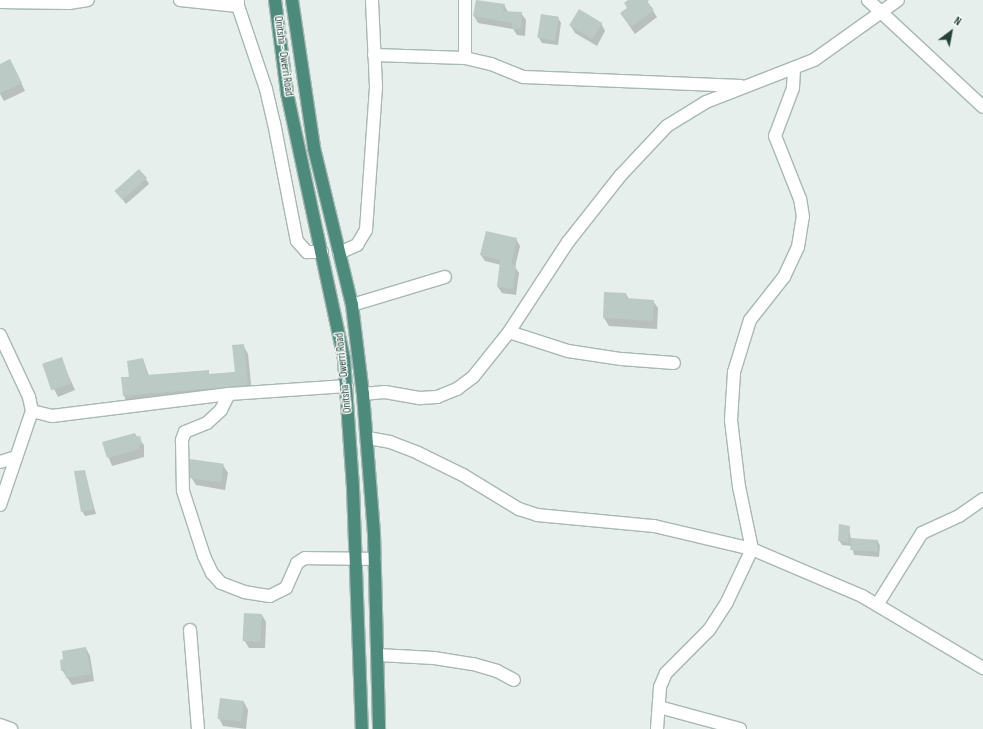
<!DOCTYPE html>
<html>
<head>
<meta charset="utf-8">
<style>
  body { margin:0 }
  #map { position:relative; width:983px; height:729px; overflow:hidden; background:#e6efeb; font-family:"Sofia Sans Condensed",sans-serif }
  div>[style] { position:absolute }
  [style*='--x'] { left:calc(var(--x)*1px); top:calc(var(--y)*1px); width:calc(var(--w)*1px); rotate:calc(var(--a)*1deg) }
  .shadow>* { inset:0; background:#0003 }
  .building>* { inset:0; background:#bbcac4; transform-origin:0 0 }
  .roads { filter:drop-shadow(1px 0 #a8b8b2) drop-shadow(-1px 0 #a8b8b2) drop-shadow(0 1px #a8b8b2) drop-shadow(0 -1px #a8b8b2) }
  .minor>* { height:12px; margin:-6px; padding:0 6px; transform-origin:6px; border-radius:6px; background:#fff }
  .tertiary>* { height:12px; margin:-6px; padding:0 6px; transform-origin:6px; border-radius:6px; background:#fff }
  .trunk>* { height:12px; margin:-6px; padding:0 6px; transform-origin:6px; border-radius:6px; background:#4c8a7c }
  span { translate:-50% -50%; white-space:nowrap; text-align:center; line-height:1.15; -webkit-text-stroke:3px #f7fbf9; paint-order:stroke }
  .street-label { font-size:11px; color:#24423a }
  .north { position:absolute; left:931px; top:12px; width:40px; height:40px; -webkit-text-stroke:3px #f7fbf9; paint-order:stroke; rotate:32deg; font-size:11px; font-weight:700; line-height:16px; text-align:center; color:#24423a }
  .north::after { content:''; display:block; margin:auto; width:14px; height:18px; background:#24423a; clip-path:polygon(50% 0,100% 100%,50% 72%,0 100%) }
</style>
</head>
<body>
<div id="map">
  <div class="shadow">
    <div style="clip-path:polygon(630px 0,649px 0,647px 2px,657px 17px,635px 34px,621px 14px,628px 8px)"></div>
    <div style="clip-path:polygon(504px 5px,508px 12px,521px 13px,526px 20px,525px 36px,517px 35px,513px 29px,478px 23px,474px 16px)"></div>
    <div style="clip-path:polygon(558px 18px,561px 23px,558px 45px,542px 43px,539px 38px)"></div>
    <div style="clip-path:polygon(601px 23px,605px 31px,597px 46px,575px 33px,570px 25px)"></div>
    <div style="clip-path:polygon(0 65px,14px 68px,25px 91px,4px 101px,0 94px)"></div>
    <div style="clip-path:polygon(146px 179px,149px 184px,126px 204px,116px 191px)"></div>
    <div style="clip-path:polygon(516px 239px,520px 246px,515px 267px,519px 273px,516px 295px,502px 293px,498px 287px,501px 265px,485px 261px,481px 255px)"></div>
    <div style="clip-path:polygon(605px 293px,626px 294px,629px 299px,653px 301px,658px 308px,657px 329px,609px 326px,604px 318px)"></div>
    <div style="clip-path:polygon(243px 345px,248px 354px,252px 394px,129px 405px,124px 396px,122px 378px,131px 377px,143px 359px,149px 376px,208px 371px,210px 375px,236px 372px)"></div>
    <div style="clip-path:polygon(61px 359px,75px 390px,58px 397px,54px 389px)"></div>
    <div style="clip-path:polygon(135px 434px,144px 445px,144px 457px,112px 466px,103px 443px)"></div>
    <div style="clip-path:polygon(223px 465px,228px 473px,225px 490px,196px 485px,191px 477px)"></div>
    <div style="clip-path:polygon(84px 471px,96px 514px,85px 516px,82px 511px)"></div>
    <div style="clip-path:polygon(849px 527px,851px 539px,878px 541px,880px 546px,879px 557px,854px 555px,852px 546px,842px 545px,839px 540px)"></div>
    <div style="clip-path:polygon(262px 615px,266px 622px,265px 648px,249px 648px,244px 640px)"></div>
    <div style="clip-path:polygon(86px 648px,90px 656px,94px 681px,72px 685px,62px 670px)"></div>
    <div style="clip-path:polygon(244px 702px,248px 710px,246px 729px,223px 726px,219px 718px)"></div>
  </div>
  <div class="building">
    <div style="clip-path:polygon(476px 0,505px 4px,503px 11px,522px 12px,521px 29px,512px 29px,512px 23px,473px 16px)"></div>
    <div style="clip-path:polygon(628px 0,646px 0,654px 10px,631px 27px,620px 13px,627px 8px,624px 3px)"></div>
    <div style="left:579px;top:9px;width:27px;height:19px;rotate:31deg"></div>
    <div style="left:541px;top:14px;width:18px;height:24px;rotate:9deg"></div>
    <div style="clip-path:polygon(10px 59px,22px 83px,0 93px,0 64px)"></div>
    <div style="left:139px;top:169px;width:12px;height:33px;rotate:48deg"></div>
    <div style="clip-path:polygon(486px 231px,517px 238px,511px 265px,516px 265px,513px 289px,497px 287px,500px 260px,480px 255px)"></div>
    <div style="clip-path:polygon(604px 292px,626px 293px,626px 298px,654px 300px,653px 321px,603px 318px)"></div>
    <div style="clip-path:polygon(244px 344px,248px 385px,123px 396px,121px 377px,129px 377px,127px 361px,143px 358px,147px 375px,209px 370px,209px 374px,235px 372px,232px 345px)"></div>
    <div style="left:62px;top:357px;width:28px;height:21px;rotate:71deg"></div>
    <div style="clip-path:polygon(135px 433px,136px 437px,140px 436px,142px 444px,139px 445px,140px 449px,107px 458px,102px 442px)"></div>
    <div style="left:190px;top:459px;width:34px;height:19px;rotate:8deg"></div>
    <div style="clip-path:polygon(85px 470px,94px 509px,81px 512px,74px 471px)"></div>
    <div style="clip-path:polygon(839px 524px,850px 526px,848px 542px,838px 541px)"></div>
    <div style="left:851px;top:538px;width:27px;height:12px;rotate:4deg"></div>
    <div style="left:244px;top:613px;width:18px;height:28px;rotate:3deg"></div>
    <div style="clip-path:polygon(86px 647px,91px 674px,66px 678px,65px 670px,61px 671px,60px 660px,63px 659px,62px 651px)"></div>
    <div style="left:220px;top:698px;width:24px;height:21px;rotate:7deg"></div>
  </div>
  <div class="roads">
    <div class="minor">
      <div style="--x:180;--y:0;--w:58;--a:5.9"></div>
      <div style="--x:238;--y:0;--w:6;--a:90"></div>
      <div style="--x:238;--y:6;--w:88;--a:71.4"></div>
      <div style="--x:266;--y:89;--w:35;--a:77"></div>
      <div style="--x:274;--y:123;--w:120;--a:79"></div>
      <div style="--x:297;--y:241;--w:15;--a:48"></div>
      <div style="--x:307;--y:252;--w:15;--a:0"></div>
      <div style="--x:0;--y:2;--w:69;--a:0.8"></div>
      <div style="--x:69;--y:3;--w:19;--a:-9"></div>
      <div style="--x:374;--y:55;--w:91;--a:1.9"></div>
      <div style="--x:465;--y:58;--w:27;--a:13"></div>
      <div style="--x:491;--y:64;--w:35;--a:22"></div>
      <div style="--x:524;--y:77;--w:217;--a:2.4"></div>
      <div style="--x:465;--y:58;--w:58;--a:-90"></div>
      <div style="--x:339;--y:253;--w:20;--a:-24"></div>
      <div style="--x:357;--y:245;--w:17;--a:-59"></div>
      <div style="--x:366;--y:230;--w:144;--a:-86"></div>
      <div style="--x:376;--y:86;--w:86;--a:-92.7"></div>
      <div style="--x:352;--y:305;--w:97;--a:-16.8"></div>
      <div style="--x:509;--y:332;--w:62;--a:17.9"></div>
      <div style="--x:568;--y:351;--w:54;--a:8.6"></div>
      <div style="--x:621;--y:359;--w:53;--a:4.3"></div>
      <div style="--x:0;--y:335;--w:68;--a:64.9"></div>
      <div style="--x:29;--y:397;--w:14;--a:78"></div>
      <div style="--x:32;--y:411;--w:21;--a:14"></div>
      <div style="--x:52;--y:416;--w:178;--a:-7.1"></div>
      <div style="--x:229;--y:394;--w:118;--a:-3.9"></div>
      <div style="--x:229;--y:394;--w:18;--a:117"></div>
      <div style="--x:221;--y:410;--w:19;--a:137"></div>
      <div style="--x:207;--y:423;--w:24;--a:158"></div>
      <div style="--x:185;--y:432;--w:9;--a:111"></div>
      <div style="--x:182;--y:440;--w:51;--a:88.9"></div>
      <div style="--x:183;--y:491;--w:68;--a:72.1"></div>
      <div style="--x:204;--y:556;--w:19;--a:65"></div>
      <div style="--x:212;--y:573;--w:13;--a:48"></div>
      <div style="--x:221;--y:583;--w:25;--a:21"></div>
      <div style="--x:244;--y:592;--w:26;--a:9"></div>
      <div style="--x:270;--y:596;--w:18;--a:-27"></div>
      <div style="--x:286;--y:588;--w:27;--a:-66"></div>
      <div style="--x:297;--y:563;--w:9;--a:-32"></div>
      <div style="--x:305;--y:558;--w:70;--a:0.8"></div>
      <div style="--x:363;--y:394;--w:22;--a:-5"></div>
      <div style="--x:385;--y:392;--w:36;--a:10"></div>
      <div style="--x:420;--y:398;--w:17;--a:-3"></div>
      <div style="--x:437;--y:397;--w:22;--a:-22"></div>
      <div style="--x:457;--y:389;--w:20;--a:-37"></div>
      <div style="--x:473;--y:377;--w:58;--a:-51.3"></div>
      <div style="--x:509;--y:332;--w:108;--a:-56.8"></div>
      <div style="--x:568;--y:242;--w:85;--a:-51.7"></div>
      <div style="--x:621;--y:175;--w:67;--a:-46.8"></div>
      <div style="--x:667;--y:126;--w:46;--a:-31.6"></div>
      <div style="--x:706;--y:102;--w:116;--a:-21.3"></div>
      <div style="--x:814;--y:60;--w:103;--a:-35.5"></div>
      <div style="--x:368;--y:438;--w:22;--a:10"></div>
      <div style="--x:390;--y:442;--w:30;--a:21"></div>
      <div style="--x:418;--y:453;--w:50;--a:26.1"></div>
      <div style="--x:463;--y:475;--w:66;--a:31.3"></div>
      <div style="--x:519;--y:509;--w:19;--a:18"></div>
      <div style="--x:537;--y:515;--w:118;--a:5.4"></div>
      <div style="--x:654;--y:526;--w:101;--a:13.2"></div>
      <div style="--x:752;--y:549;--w:120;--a:23.1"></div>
      <div style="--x:862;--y:596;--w:141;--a:30.8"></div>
      <div style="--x:0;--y:462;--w:17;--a:-17"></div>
      <div style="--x:0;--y:505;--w:99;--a:-71.2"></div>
      <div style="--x:877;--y:605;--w:85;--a:-58"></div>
      <div style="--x:922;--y:533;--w:41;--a:-24.7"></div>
      <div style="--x:959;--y:516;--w:29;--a:-35"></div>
      <div style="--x:190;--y:630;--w:99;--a:85.4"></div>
      <div style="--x:378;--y:655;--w:56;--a:3.1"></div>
      <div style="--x:434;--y:658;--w:39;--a:9"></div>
      <div style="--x:473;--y:664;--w:25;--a:16"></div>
      <div style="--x:497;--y:671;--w:19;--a:28"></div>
      <div style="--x:659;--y:707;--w:84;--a:15.2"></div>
      <div style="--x:0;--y:725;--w:12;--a:20"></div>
      <div style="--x:657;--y:729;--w:42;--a:-85.9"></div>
      <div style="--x:660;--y:687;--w:15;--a:-67"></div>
      <div style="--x:666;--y:673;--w:61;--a:-45"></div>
      <div style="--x:709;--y:630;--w:33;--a:-57"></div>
      <div style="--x:727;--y:602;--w:59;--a:-64.7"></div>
      <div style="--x:752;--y:549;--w:63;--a:-101.8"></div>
      <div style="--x:739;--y:487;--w:67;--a:-96.8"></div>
      <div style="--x:731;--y:420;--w:48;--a:-86.4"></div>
      <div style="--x:734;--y:372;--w:54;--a:-72.9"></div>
      <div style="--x:750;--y:320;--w:55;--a:-51.7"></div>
      <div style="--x:784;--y:277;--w:33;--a:-65"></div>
      <div style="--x:798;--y:247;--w:30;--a:-81"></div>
      <div style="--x:803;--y:217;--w:18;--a:-99"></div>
      <div style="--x:800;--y:199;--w:68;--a:-111.6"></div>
      <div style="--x:775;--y:136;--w:51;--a:-69.4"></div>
      <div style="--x:793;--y:88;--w:18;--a:-87"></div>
    </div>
    <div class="tertiary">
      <div style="--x:868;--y:0;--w:157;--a:42.9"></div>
    </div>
    <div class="trunk">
      <div style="--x:275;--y:0;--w:94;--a:82.6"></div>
      <div style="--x:287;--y:93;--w:272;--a:77.9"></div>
      <div style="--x:344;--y:359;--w:129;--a:86"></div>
      <div style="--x:353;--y:488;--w:241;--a:87.9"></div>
      <div style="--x:292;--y:0;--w:150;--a:81.5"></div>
      <div style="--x:314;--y:148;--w:162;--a:76.4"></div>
      <div style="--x:352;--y:305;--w:90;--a:83"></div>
      <div style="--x:363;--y:394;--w:140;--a:85.5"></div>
      <div style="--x:374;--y:534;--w:195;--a:88.5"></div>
    </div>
  </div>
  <div class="street-label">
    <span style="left:283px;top:56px;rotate:82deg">Onitsha - Owerri Road</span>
    <span style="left:344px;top:373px;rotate:-96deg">Onitsha - Owerri Road</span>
  </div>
  <div class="north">N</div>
</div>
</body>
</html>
